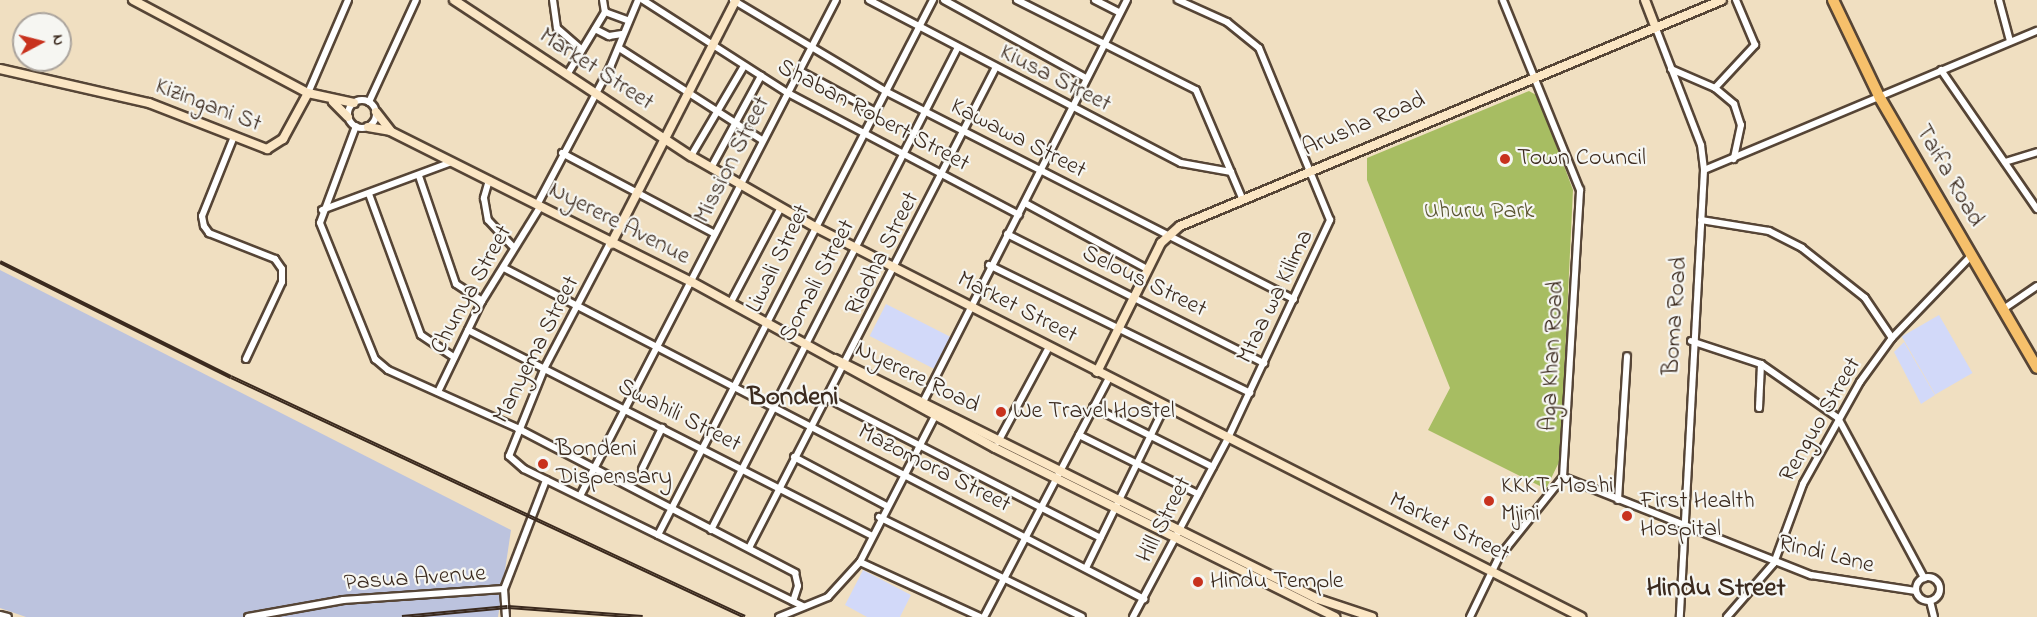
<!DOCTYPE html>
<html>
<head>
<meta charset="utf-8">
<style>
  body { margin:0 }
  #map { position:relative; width:2037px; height:617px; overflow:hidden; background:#f0dfc1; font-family:"Indie Flower",sans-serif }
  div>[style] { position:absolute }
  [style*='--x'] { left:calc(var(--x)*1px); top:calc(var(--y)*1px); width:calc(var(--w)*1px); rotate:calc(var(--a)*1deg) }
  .built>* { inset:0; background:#d2d9f9; transform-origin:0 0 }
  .industrial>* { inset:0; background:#bcc3de }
  .green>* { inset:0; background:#a7bd62 }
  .roads { filter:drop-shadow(2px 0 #564536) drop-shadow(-2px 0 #564536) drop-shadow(0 2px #564536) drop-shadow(0 -2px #564536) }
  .street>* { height:6px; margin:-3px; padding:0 3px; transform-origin:3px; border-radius:3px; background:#fff }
  .street>.ring { margin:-3px; padding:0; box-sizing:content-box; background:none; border:6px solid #fff; border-radius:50% }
  .secondary>* { height:8px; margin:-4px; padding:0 4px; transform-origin:4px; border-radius:4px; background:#fbe6c4 }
  .highway>* { height:10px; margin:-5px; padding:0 5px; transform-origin:5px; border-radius:5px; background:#f6c06b }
  .rail>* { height:4px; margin-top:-2px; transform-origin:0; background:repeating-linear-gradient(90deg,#f6f6f2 0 4.5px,#3b2a1e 0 9px); box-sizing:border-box; border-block:2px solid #3b2a1e }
  .dots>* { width:16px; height:16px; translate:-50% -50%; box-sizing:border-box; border:3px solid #f6f6f2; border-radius:50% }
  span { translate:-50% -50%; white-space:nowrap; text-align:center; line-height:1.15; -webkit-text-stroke:4.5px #f6f6f2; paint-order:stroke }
  .street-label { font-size:24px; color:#3b2a1e }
  .poi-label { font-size:24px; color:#3b2a1e }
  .left { translate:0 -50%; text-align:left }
  .park-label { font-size:24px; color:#5b5632 }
  .quarter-label { font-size:27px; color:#3b2a1e; font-weight:700 }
  .north { position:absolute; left:12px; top:12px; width:60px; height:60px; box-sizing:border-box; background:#f6f6f2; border:2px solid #aba49d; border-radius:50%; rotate:83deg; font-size:16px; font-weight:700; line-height:24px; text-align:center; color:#3b2a1e }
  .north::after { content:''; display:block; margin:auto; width:21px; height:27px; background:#c8321e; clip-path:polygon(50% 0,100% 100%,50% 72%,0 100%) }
</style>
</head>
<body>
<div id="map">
  <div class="built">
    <div style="left:886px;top:304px;width:72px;height:36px;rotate:27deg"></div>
    <div style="left:1939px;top:315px;width:67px;height:43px;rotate:60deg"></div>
    <div style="clip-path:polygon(1904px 342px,1935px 395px,1921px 404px,1894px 352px)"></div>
    <div style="clip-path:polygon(863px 570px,911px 595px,900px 617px,867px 617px,845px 605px)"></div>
  </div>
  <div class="industrial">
    <div style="clip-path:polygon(0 270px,511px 530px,498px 617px,26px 617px,0 608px)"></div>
  </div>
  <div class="green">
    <div style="clip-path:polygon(1529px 91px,1538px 96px,1573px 190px,1560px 460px,1546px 489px,1428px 430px,1450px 388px,1367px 180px,1367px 158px)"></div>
  </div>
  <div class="roads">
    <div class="street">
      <div style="--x:553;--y:0;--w:28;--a:82"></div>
      <div style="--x:557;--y:28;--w:33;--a:41"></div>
      <div style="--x:603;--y:0;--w:12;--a:81"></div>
      <div style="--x:605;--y:12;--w:23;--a:20"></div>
      <div style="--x:643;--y:0;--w:172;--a:32.7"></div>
      <div style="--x:788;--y:93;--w:261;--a:27.8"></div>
      <div style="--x:733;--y:0;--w:177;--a:30.9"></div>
      <div style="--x:885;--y:91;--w:459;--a:27"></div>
      <div style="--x:869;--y:0;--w:352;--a:27.6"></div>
      <div style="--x:1181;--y:163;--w:51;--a:10.2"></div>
      <div style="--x:944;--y:0;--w:162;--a:28.8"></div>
      <div style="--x:1017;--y:0;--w:200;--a:26.7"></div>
      <div style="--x:1196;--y:90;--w:117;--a:66.9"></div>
      <div style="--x:1095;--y:0;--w:28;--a:27"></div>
      <div style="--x:1999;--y:0;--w:42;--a:75"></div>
      <div style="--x:1655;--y:26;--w:128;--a:68.9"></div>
      <div style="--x:1701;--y:145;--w:25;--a:83"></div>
      <div style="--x:1704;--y:170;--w:448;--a:93.1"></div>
      <div style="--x:595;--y:29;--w:16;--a:27"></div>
      <div style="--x:609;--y:36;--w:13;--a:-9"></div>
      <div style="--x:619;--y:48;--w:170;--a:32.8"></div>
      <div style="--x:1671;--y:69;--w:48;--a:23.4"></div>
      <div style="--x:1715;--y:88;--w:25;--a:40"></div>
      <div style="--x:1734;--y:104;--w:22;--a:72"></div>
      <div style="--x:1741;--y:125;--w:35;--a:102"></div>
      <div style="--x:1941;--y:70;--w:169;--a:55.4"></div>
      <div style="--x:800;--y:71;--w:84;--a:28.4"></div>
      <div style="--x:567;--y:75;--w:74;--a:-58.9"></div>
      <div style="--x:1715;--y:88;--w:59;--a:-47.1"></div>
      <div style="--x:1755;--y:45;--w:49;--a:-112.9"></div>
      <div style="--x:308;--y:93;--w:101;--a:-66.7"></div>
      <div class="ring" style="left:348px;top:100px;width:22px;height:22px"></div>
      <div style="--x:369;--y:102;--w:112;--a:-65.3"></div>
      <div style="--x:356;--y:126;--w:103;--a:110.4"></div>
      <div style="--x:320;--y:223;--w:147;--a:68"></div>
      <div style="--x:375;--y:359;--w:17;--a:40"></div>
      <div style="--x:388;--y:370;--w:141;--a:24.2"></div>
      <div style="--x:517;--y:428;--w:314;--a:27.5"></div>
      <div style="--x:795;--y:573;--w:13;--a:77"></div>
      <div style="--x:798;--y:586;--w:16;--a:108"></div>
      <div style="--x:233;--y:139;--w:83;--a:111.9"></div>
      <div style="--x:202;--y:216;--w:10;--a:79"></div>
      <div style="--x:204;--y:226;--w:9;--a:54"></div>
      <div style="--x:209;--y:233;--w:71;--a:21.5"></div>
      <div style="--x:275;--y:259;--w:12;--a:55"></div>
      <div style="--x:282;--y:269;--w:13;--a:90"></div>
      <div style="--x:282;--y:282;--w:85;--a:115.1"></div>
      <div style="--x:562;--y:153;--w:173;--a:27.9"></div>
      <div style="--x:691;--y:156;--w:104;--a:-59.5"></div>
      <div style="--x:2005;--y:162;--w:34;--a:-17"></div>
      <div style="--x:711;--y:168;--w:105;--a:-61.5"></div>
      <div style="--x:1704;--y:170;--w:361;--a:-22.7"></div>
      <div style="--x:419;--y:176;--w:114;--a:71.1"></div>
      <div style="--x:456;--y:284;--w:31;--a:33"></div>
      <div style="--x:489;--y:180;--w:19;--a:106"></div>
      <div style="--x:484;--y:198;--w:22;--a:80"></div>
      <div style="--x:488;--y:220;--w:38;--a:47"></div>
      <div style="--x:369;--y:194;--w:150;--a:69.8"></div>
      <div style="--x:421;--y:335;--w:40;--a:34"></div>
      <div style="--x:1025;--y:203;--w:139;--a:28.4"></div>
      <div style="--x:537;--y:205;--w:158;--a:-62.1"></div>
      <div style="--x:611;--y:65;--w:70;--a:-67.4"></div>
      <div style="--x:322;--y:210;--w:139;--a:-20.3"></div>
      <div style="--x:1701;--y:220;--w:69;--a:9.2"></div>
      <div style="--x:1769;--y:231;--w:37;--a:27"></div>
      <div style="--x:1802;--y:248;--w:80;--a:38.4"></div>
      <div style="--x:1865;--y:298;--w:48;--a:56"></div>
      <div style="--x:1007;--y:234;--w:288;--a:26.7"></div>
      <div style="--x:610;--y:243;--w:140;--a:117.7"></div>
      <div style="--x:545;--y:367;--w:96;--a:112"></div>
      <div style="--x:509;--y:456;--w:20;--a:41"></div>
      <div style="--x:524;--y:469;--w:311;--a:26.2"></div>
      <div style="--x:989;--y:265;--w:291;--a:26.1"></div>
      <div style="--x:504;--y:268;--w:721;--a:27.35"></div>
      <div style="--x:731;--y:302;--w:107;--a:-62.2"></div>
      <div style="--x:2002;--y:310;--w:42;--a:-34.4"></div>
      <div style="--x:468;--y:330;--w:453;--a:27"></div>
      <div style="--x:1691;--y:341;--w:74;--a:18.2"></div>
      <div style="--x:1761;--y:364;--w:94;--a:35"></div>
      <div style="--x:1838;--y:418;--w:182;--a:61.7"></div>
      <div style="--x:438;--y:392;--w:101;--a:-64.2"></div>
      <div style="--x:482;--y:301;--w:110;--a:-58.3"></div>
      <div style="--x:829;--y:399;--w:305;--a:27.1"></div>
      <div style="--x:921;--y:406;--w:455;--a:-63.1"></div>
      <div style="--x:1093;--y:407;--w:134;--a:26.6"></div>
      <div style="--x:1759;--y:408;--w:44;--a:-87.4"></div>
      <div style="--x:1079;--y:435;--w:133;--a:26.4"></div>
      <div style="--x:998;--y:442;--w:108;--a:-61.8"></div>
      <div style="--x:794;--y:457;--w:103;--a:27.8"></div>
      <div style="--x:642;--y:469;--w:46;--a:-64"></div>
      <div style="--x:1563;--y:477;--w:267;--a:21.6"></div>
      <div style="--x:1811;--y:575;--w:106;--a:8.7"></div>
      <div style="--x:580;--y:496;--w:558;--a:-62.7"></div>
      <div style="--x:1618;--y:500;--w:144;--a:-86.4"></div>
      <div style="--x:879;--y:517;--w:226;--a:26.2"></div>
      <div style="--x:711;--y:530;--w:540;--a:-62.91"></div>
      <div style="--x:658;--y:535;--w:602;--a:-62.8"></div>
      <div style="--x:749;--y:548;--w:538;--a:-62.82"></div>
      <div style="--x:860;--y:562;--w:132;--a:24.6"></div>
      <div style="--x:1086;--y:568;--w:180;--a:-64"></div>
      <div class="ring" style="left:1916px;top:577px;width:18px;height:18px"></div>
      <div style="--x:504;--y:589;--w:28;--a:86"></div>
      <div style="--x:1930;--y:601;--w:16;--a:76"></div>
      <div style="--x:0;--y:615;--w:8;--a:14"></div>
      <div style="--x:248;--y:617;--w:97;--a:-10.1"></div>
      <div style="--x:343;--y:600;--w:161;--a:-3.9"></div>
      <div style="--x:504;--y:589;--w:117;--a:-68.9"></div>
      <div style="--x:779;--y:617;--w:53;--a:-22.2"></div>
      <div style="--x:828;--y:597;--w:47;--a:-47.6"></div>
      <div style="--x:860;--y:562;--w:169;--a:-62.8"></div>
      <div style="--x:984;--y:617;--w:270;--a:-62.4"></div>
      <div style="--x:1133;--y:617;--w:203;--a:-62"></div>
      <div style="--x:1228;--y:438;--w:241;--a:-64.9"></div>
      <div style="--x:1330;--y:220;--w:186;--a:-112.4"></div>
      <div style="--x:1259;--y:48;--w:41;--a:-140.9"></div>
      <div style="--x:1227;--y:22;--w:54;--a:-155.8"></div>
      <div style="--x:1470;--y:617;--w:67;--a:-64.2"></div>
      <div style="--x:1499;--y:557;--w:102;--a:-51.3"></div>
      <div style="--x:1563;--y:477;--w:288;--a:-86.6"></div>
      <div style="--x:1580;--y:190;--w:205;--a:-112.1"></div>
      <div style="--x:1727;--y:617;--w:72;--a:-49"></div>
      <div style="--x:1774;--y:563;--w:84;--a:-69.8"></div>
      <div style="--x:1803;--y:484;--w:117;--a:-60.8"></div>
      <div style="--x:1860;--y:382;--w:54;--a:-54"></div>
      <div style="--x:1892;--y:338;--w:114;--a:-46.1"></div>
    </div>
    <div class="secondary">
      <div style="--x:133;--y:0;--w:198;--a:28"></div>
      <div style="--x:308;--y:93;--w:47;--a:12.3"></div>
      <div style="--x:454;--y:0;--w:284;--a:33.4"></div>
      <div style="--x:691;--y:156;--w:143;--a:29.8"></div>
      <div style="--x:815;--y:227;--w:860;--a:26.98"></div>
      <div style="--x:1645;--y:0;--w:28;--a:69"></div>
      <div style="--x:0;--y:69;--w:153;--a:12.9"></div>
      <div style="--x:149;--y:103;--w:127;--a:21.3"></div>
      <div style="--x:267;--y:149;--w:19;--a:-32"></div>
      <div style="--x:283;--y:139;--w:52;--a:-61.5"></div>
      <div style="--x:333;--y:102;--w:21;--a:45"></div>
      <div style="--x:376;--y:112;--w:23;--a:52"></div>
      <div style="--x:368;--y:127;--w:22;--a:10"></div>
      <div style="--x:390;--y:131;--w:338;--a:26.6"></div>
      <div style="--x:692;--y:282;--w:345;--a:28.7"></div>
      <div style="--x:995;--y:448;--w:380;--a:26.4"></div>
      <div style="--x:611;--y:244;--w:274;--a:-62.9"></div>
      <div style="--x:835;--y:359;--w:539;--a:26.42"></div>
      <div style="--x:1318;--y:599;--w:57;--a:18.4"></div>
      <div style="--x:1097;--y:372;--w:144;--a:-63.6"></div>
      <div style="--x:1161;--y:243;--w:25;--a:-42"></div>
      <div style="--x:1180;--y:226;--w:587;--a:-22.63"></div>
    </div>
    <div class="highway">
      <div style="--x:1833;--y:0;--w:109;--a:64.4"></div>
      <div style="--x:1880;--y:98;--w:312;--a:59.8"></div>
    </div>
  </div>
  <div class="rail">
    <div style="--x:0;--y:262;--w:258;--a:26.5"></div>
    <div style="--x:231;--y:377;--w:567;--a:25.03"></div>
    <div style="--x:402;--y:617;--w:106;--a:-5.4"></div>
    <div style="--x:508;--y:607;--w:135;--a:4.2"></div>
  </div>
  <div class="dots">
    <div style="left:1505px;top:159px;background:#c8321e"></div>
    <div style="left:1001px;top:412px;background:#c8321e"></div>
    <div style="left:543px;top:464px;background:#c8321e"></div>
    <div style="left:1489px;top:501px;background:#c8321e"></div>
    <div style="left:1627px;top:516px;background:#c8321e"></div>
    <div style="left:1198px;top:582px;background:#c8321e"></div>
  </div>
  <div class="street-label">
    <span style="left:596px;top:70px;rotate:33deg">Market Street</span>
    <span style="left:1055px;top:79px;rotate:27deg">Kiusa Street</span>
    <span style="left:208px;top:106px;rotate:21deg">Kizingani St</span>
    <span style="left:873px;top:116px;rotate:28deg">Shaban Robert Street</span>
    <span style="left:1364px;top:125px;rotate:-23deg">Arusha Road</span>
    <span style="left:1018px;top:139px;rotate:27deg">Kawawa Street</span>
    <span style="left:733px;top:160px;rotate:-63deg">Mission Street</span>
    <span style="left:1949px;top:176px;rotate:60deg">Taifa Road</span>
    <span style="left:619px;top:224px;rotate:27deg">Nyerere Avenue</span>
    <span style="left:883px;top:254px;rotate:-63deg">Riadha Street</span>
    <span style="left:779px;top:259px;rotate:-64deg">Liwali Street</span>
    <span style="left:818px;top:281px;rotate:-62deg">Somali Street</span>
    <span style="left:1144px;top:282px;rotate:26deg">Selous Street</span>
    <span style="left:472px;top:290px;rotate:-61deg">Chunya Street</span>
    <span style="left:1276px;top:297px;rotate:-64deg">Mtaa wa Kilima</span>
    <span style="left:1017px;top:308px;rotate:27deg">Market Street</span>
    <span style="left:1676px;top:316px;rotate:-86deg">Boma Road</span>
    <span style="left:537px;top:350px;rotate:-63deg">Manyema Street</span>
    <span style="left:1553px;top:356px;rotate:-87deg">Aga Khan Road</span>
    <span style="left:917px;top:378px;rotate:26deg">Nyerere Road</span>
    <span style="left:679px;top:416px;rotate:27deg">Swahili Street</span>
    <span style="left:1821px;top:420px;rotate:-60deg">Renguo Street</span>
    <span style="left:934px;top:469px;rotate:27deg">Mazomora Street</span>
    <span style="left:1165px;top:520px;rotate:-63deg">Hill Street</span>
    <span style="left:1449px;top:528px;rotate:26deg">Market Street</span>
    <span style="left:1826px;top:555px;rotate:14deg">Rindi Lane</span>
    <span style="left:415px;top:579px;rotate:-4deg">Pasua Avenue</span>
  </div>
  <div class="poi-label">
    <span class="left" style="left:1517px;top:159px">Town Council</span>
    <span class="left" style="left:1013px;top:412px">We Travel Hostel</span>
    <span class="left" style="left:556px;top:464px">Bondeni<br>Dispensary</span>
    <span class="left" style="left:1501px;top:501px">KKKT-Moshi<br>Mjini</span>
    <span class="left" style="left:1640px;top:516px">First Health<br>Hospital</span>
    <span class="left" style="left:1210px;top:582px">Hindu Temple</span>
  </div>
  <div class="park-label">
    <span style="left:1479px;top:212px">Uhuru Park</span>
  </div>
  <div class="quarter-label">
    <span style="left:793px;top:398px">Bondeni</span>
    <span style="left:1716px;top:589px">Hindu Street</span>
  </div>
  <div class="north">N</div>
</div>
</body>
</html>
